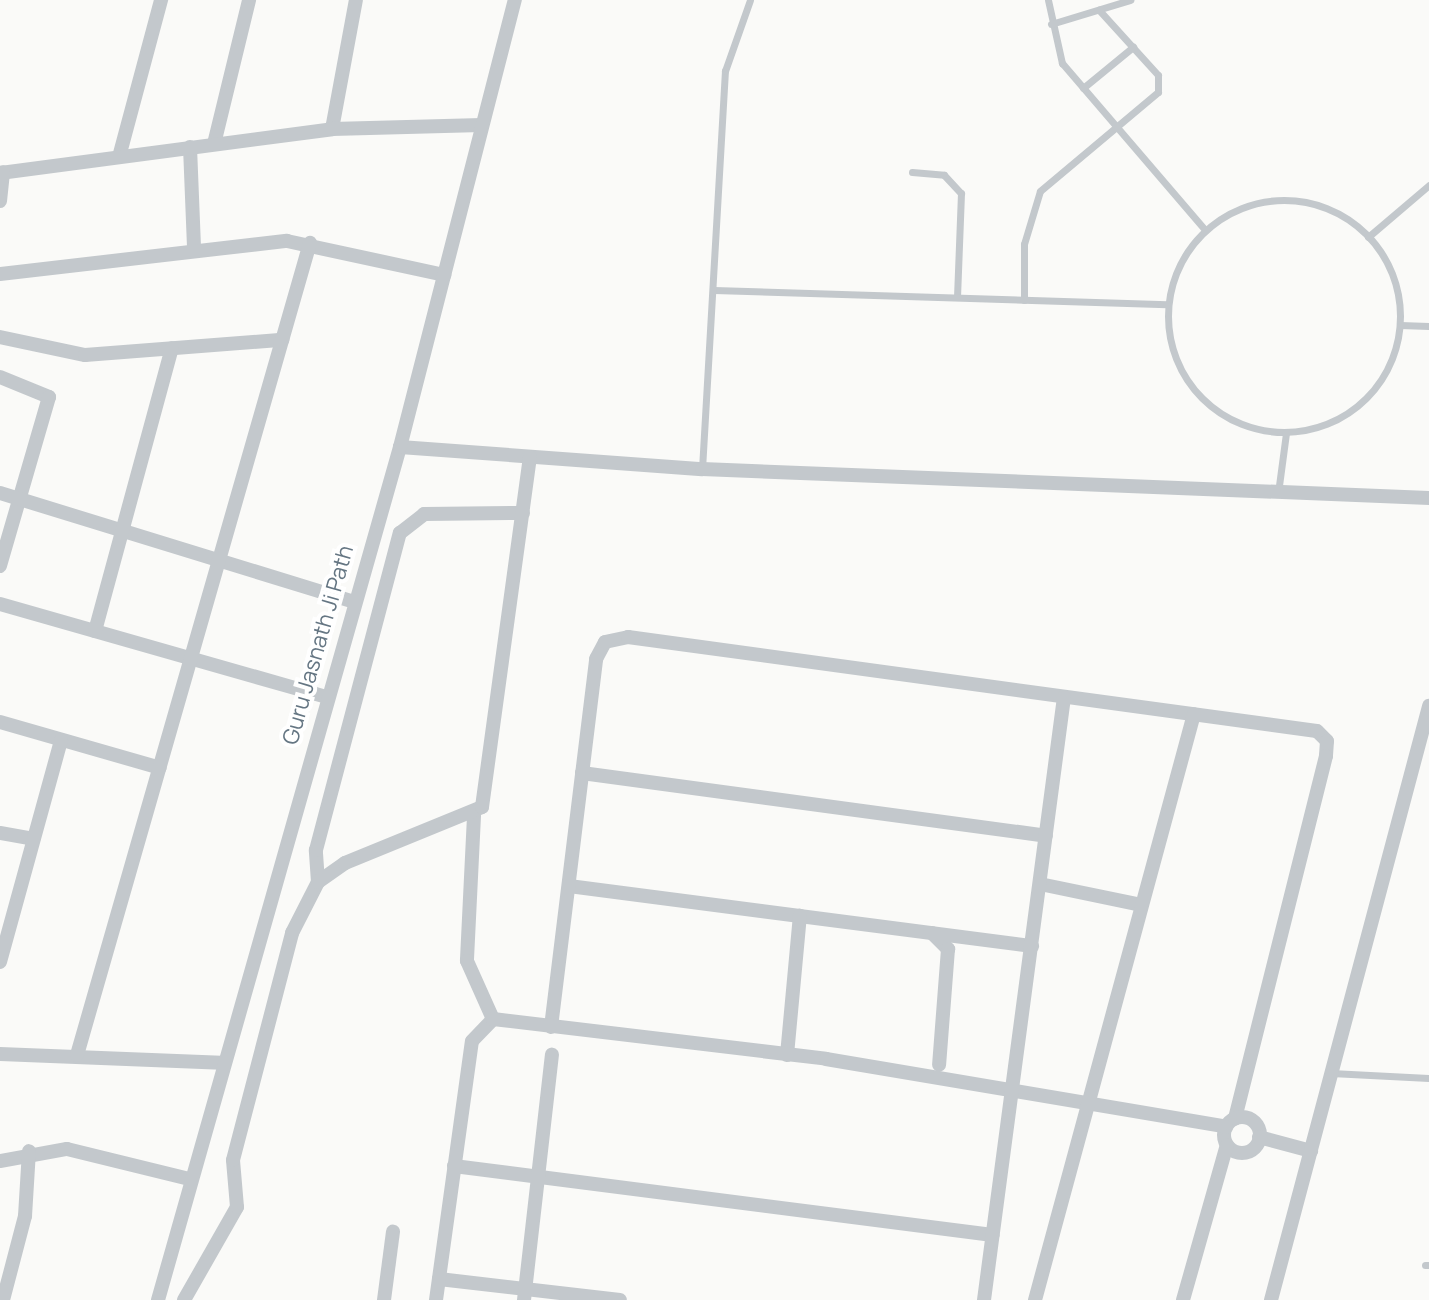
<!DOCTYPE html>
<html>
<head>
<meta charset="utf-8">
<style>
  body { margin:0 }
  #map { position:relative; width:1429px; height:1300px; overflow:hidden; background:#fafaf8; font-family:Manrope,sans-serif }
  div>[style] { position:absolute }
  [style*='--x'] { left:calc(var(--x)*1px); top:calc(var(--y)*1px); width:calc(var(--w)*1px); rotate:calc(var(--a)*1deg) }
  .lane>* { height:7px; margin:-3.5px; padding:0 3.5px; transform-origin:3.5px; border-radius:3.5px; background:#c3c8cc }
  .lane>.ring { margin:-3.5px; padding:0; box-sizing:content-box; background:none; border:7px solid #c3c8cc; border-radius:50% }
  .street>* { height:14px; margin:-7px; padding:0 7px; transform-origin:7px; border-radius:7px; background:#c3c8cc }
  .street>.ring { margin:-7px; padding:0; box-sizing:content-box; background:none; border:14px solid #c3c8cc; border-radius:50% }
  span { translate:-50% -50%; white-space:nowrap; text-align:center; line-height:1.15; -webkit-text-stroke:8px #fff; paint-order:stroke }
  .street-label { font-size:22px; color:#657683 }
</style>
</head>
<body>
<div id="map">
  <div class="lane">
    <div style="--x:1048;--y:0;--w:65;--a:77.5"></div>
    <div style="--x:1062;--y:63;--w:220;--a:49.4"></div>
    <div style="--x:1051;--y:24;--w:83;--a:-16.9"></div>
    <div style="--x:1083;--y:88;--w:65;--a:-39.4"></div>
    <div style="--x:912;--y:172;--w:32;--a:5"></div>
    <div style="--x:944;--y:175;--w:25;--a:47"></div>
    <div style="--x:961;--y:193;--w:104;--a:92.2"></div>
    <div class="ring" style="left:1168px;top:200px;width:225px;height:225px"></div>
    <div style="--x:1368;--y:237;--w:80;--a:-40.4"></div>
    <div style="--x:714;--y:290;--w:453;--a:1.8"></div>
    <div style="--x:1024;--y:300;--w:56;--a:-90"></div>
    <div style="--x:1024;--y:244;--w:55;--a:-73.2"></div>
    <div style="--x:1040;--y:191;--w:154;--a:-40"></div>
    <div style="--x:1158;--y:92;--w:17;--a:-90"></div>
    <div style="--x:1158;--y:75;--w:88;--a:-132.2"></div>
    <div style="--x:1400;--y:325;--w:29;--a:2"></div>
    <div style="--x:702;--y:469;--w:399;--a:-86.7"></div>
    <div style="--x:725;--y:71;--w:75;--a:-70.6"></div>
    <div style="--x:1278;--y:493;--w:61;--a:-82.4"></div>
    <div style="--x:1331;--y:1073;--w:98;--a:2.9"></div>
    <div style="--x:1425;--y:1265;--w:4;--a:0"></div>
  </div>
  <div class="street">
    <div style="--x:332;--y:129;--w:131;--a:-79.5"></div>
    <div style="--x:214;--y:144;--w:148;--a:-76.3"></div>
    <div style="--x:190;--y:147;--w:100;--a:87.7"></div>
    <div style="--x:119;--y:157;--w:163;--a:-75"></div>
    <div style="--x:0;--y:173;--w:335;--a:-7.5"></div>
    <div style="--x:332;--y:129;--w:150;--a:-1.5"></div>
    <div style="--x:0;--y:201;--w:29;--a:-84"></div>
    <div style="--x:0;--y:274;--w:289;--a:-6.6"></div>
    <div style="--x:287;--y:241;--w:161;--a:12.2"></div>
    <div style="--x:0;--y:337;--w:87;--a:12"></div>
    <div style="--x:85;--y:355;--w:198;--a:-4.4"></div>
    <div style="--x:0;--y:377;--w:53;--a:22.2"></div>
    <div style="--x:49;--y:397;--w:176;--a:106.2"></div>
    <div style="--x:400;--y:447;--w:303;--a:4.2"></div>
    <div style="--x:702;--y:469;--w:728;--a:2.28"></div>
    <div style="--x:0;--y:493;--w:367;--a:17.1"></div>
    <div style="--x:0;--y:604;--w:339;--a:15.9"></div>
    <div style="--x:95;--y:631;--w:293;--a:-74.8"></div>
    <div style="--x:0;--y:722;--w:166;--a:16"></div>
    <div style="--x:582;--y:773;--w:468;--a:7.7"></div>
    <div style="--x:474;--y:816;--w:145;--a:92.8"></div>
    <div style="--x:467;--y:961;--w:64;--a:65.9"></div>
    <div style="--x:0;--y:833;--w:34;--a:10"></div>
    <div style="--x:318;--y:882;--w:32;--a:-94"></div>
    <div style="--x:316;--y:850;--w:328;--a:-75.2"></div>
    <div style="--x:400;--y:533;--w:31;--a:-38"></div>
    <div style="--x:424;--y:514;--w:99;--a:-0.6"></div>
    <div style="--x:1040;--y:884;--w:103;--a:11.7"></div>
    <div style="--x:569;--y:886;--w:467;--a:7.4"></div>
    <div style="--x:932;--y:933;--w:23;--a:45"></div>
    <div style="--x:948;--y:949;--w:116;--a:94.4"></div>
    <div style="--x:0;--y:962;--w:230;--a:-74.6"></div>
    <div style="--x:551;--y:1027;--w:371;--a:-83"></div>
    <div style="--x:596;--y:659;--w:19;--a:-62"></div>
    <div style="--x:605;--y:642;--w:24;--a:-12"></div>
    <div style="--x:628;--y:637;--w:695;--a:7.77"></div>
    <div style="--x:1317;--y:731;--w:14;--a:45"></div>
    <div style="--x:1327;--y:741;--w:15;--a:94"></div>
    <div style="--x:1326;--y:756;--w:374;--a:104.1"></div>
    <div style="--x:0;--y:1054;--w:221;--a:2.3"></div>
    <div style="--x:77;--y:1055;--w:845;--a:-73.99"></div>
    <div style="--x:787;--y:1055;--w:140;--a:-84.7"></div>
    <div class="ring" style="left:1224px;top:1117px;width:22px;height:22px"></div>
    <div style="--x:1259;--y:1137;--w:54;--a:15.1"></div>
    <div style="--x:0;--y:1161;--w:68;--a:-10.2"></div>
    <div style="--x:67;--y:1149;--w:126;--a:13.8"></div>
    <div style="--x:454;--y:1166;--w:543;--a:7.3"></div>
    <div style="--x:439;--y:1279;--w:182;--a:6.6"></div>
    <div style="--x:3;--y:1300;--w:87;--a:-75.3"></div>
    <div style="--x:25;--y:1216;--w:65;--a:-86.5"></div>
    <div style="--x:158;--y:1300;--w:887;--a:-74.16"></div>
    <div style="--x:400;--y:447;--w:462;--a:-75.6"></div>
    <div style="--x:184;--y:1300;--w:107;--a:-60.3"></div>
    <div style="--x:237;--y:1207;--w:47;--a:-94.9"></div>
    <div style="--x:233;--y:1160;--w:235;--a:-75.4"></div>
    <div style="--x:292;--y:933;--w:57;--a:-63"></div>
    <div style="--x:318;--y:882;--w:33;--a:-35"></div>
    <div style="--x:345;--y:863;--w:148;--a:-22.2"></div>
    <div style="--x:482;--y:807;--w:353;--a:-82.2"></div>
    <div style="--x:384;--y:1300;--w:69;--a:-82.5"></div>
    <div style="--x:436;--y:1300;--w:261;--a:-82.1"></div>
    <div style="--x:472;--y:1041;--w:30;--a:-46"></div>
    <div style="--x:493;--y:1019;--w:335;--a:6.8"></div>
    <div style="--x:826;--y:1059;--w:406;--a:9.6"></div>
    <div style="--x:524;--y:1300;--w:247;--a:-83.5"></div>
    <div style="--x:984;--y:1300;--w:608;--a:-82.44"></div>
    <div style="--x:1035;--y:1300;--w:607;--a:-74.82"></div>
    <div style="--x:1183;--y:1300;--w:161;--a:-74.2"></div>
    <div style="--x:1271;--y:1300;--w:615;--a:-75.1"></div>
  </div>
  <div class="street-label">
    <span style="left:318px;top:645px;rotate:-74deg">Guru Jasnath Ji Path</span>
  </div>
</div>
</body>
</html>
